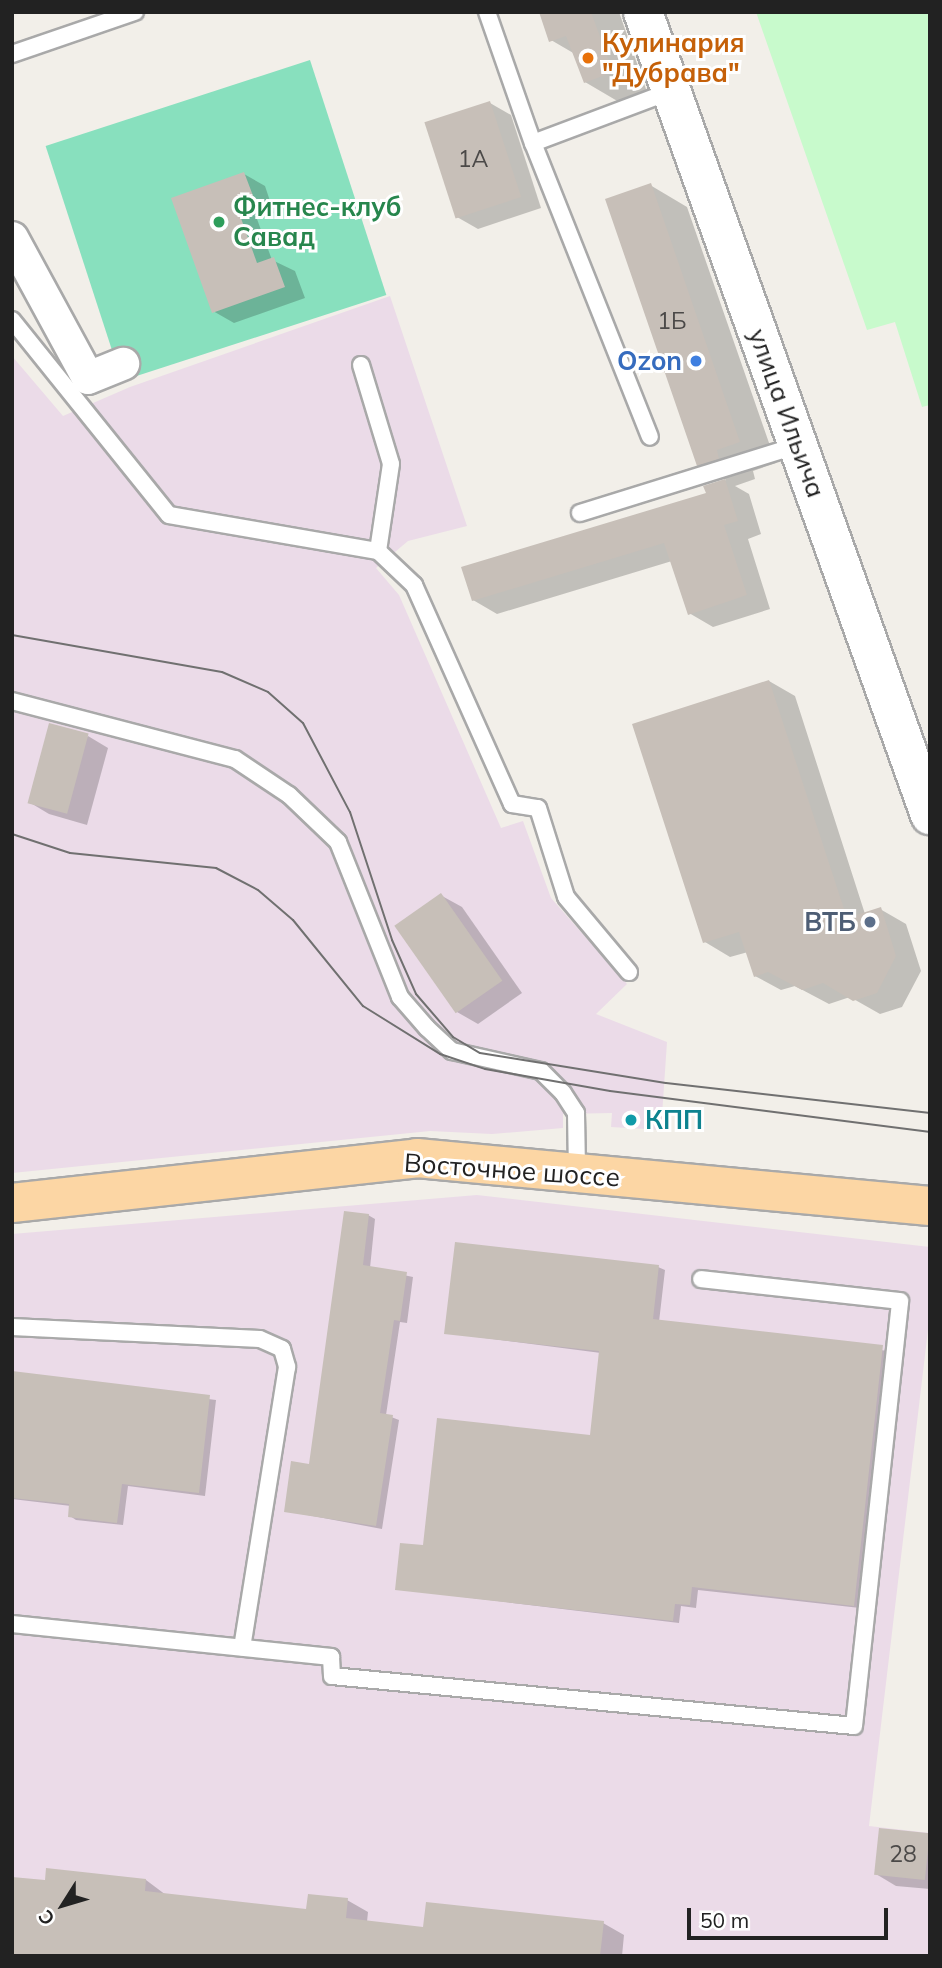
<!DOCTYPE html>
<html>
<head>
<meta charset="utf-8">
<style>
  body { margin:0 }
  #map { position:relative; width:942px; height:1968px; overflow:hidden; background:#f2efe9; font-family:Mulish,sans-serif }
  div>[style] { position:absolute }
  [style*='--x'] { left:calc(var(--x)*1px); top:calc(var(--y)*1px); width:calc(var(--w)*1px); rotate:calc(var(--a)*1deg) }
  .industrial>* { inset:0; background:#ebdbe8 }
  .park>* { inset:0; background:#c8facc }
  .pitch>* { inset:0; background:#88e0be; transform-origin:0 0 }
  .shadow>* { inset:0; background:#0003 }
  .building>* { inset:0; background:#c7bfb8; transform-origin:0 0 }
  .roads { filter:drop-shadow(2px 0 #a9a9a9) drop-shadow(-2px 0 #a9a9a9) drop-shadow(0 2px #a9a9a9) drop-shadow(0 -2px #a9a9a9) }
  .service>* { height:16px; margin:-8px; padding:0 8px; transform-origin:8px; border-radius:8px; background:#fff }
  .minor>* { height:32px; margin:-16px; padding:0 16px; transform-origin:16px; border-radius:16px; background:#fff }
  .tertiary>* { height:38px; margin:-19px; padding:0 19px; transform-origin:19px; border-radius:19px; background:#fff }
  .primary>* { height:38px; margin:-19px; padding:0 19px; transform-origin:19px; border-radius:19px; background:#fcd6a4 }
  .tram>* { height:2px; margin:-1px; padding:0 1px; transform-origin:1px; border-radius:1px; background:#707070 }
  .dots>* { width:19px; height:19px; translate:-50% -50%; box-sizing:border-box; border:4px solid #fff; border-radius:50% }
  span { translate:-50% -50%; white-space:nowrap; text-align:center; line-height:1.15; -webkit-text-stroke:6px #fff; paint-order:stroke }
  .number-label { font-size:23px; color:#4b4948 }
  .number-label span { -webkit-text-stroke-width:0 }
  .food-label { font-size:26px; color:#c56008; font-weight:700 }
  .left { translate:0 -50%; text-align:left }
  .leisure-label { font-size:26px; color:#27864d; font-weight:700 }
  .shop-label { font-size:26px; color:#366cbe; font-weight:700 }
  .right { translate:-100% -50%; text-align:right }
  .street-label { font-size:26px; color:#222 }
  .service-label { font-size:26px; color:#4e5e75; font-weight:700 }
  .culture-label { font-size:26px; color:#0d838f; font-weight:700 }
  .frame { position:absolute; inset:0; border:14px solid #222; pointer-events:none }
  .north { position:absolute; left:28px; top:1870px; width:70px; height:70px; -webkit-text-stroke:5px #fff; paint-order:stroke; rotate:233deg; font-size:19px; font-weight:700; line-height:28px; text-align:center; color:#222 }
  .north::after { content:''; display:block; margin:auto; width:24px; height:32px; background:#222; clip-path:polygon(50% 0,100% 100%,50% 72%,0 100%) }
  .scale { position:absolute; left:687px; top:1908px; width:201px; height:32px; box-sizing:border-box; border:4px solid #222; border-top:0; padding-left:9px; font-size:21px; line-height:24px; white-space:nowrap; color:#222; -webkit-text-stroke:5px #fff; paint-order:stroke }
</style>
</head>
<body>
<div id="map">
  <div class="industrial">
    <div style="clip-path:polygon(390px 296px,467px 526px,408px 541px,376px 568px,399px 595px,501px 828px,523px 821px,551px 898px,627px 984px,596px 1014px,667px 1042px,661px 1130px,611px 1127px,612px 1113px,563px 1114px,563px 1128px,492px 1134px,430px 1131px,12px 1173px,12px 356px,63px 416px,130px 387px)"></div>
    <div style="clip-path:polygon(477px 1195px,930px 1247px,930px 1313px,869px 1826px,930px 1833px,930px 1956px,12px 1956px,12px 1234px)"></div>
  </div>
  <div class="park">
    <div style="clip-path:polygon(756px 12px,930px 12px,930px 405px,922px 407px,895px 322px,867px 330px)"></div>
  </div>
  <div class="pitch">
    <div style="left:310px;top:60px;width:247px;height:278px;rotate:72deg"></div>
  </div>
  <div class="shadow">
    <div style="clip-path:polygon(541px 12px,619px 12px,647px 92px,619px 102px,585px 82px,575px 54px,551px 40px)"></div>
    <div style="clip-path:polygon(490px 103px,511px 115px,541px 208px,478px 229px,457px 217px)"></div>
    <div style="clip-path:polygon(244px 174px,265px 186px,274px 213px,257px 219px,272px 260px,295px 271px,305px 298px,234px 323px,213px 311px)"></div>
    <div style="clip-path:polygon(650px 185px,687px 207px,776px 463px,753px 471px,755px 479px,735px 486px,749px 494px,761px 534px,748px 539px,770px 609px,713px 627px,689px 613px,672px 561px,497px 614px,473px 600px,708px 494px,706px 487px,726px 480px,698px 464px)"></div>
    <div style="clip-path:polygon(769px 681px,795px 696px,865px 914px,880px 909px,906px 924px,921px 971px,902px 1007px,880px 1014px,850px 997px,829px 1004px,795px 986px,781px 990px,755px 976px,748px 952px,730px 957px,705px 942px)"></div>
    <div style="clip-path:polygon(88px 736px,108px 748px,87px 825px,49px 814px,29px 802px)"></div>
    <div style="clip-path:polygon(442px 896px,462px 907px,522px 993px,478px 1024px,457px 1012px)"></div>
    <div style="clip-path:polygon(368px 1215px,375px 1219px,370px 1268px,413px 1277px,407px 1323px,400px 1322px,386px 1415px,399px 1420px,382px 1529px,286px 1511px,311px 1466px)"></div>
    <div style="clip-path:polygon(658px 1267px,665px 1270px,659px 1322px,888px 1351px,860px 1608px,698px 1590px,696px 1608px,681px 1606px,679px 1623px,397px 1589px,424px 1547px,592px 1437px,601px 1353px,446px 1333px)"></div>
    <div style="clip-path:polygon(12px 1373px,216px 1400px,205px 1496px,128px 1486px,123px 1525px,76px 1520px,70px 1516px,71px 1506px,12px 1499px)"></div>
    <div style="clip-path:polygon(930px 1835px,930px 1889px,896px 1886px,876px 1874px)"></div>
    <div style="clip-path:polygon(146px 1880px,166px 1895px,308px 1911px,347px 1900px,368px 1912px,367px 1922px,425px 1929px,603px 1923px,624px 1935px,622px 1956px,12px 1956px,46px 1882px)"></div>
  </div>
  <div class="building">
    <div style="clip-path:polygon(539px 12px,591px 12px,613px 72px,584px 83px,566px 36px,549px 42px)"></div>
    <div style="left:490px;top:101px;width:101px;height:69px;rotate:72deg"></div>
    <div style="clip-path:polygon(244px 172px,255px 201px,237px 207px,257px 263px,274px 257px,285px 287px,212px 313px,171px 198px)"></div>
    <div style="clip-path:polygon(651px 183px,740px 442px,717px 450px,719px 459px,697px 466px,605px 199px)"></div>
    <div style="clip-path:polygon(725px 479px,738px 521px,724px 525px,747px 595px,688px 615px,664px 543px,472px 601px,461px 567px,706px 493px,703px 486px)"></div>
    <div style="clip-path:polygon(769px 680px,847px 918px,881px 907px,896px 956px,877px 993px,853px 1001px,823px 983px,802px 990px,768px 972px,754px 977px,739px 932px,703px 943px,632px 724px)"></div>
    <div style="left:49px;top:723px;width:41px;height:83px;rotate:15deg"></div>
    <div style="left:441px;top:893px;width:107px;height:57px;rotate:55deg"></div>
    <div style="clip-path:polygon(344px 1211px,369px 1214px,363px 1265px,407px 1272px,400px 1321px,394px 1320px,380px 1413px,393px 1415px,376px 1526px,284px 1512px,291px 1461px,309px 1464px)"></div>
    <div style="clip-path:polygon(455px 1242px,659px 1265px,653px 1319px,883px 1345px,854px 1606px,692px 1587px,690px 1605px,675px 1604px,673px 1621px,395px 1590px,400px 1543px,423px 1545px,437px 1418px,590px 1435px,599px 1351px,444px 1334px)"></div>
    <div style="clip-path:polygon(12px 1371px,210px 1395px,199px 1493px,122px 1484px,117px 1523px,68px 1517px,69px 1504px,12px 1498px)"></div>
    <div style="left:879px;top:1828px;width:51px;height:47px;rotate:6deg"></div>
    <div style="clip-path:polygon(46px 1868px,146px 1879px,145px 1891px,306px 1909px,308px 1894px,348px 1898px,346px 1918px,423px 1927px,426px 1902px,604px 1921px,600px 1956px,12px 1956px,12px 1877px,45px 1880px)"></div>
  </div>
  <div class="roads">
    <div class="service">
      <div style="--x:487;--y:12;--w:139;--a:70.7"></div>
      <div style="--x:533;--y:143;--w:316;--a:68.3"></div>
      <div style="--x:12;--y:54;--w:130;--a:-18.9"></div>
      <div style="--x:533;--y:143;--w:147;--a:-20.6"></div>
      <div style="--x:12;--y:320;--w:250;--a:51.2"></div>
      <div style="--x:169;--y:515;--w:212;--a:9.8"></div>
      <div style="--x:378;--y:551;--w:50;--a:43.4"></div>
      <div style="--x:414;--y:585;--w:240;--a:65.9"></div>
      <div style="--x:512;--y:804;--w:26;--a:9"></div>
      <div style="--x:538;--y:808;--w:93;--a:72.5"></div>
      <div style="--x:566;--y:897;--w:98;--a:50"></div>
      <div style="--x:361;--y:365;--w:103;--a:73.1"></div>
      <div style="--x:391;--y:464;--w:88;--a:98.5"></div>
      <div style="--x:580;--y:513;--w:228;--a:-17.3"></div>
      <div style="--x:12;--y:701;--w:230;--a:14.6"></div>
      <div style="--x:235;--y:759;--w:65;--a:33.7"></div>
      <div style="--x:289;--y:795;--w:68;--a:43.8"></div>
      <div style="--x:338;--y:842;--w:167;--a:68.2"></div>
      <div style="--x:400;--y:997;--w:41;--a:48.9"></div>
      <div style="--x:427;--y:1028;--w:34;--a:43"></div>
      <div style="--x:452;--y:1051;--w:91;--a:12.7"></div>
      <div style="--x:541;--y:1071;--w:31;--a:45"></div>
      <div style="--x:563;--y:1093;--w:24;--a:57"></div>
      <div style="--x:576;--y:1113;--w:59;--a:89"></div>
      <div style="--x:12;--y:1327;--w:248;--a:2.8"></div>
      <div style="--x:260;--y:1339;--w:24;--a:24"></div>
      <div style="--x:282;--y:1349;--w:19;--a:74"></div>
      <div style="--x:287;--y:1367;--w:284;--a:99.1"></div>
      <div style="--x:12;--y:1624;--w:321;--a:5.9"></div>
      <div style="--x:331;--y:1657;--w:19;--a:87"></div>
      <div style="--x:332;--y:1676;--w:524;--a:5.47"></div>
      <div style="--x:854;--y:1726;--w:427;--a:-83.8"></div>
      <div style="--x:900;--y:1301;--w:200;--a:-173.7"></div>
    </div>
    <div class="minor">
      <div style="--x:12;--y:238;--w:159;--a:61.5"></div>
      <div style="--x:88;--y:378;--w:38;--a:-22"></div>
    </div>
    <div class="tertiary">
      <div style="--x:643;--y:12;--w:853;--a:70.33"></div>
    </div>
    <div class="primary">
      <div style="--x:12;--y:1203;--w:407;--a:-6.3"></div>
      <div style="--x:417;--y:1158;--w:515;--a:5.35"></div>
    </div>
  </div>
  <div class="tram">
    <div style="--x:12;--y:635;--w:213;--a:10"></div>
    <div style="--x:222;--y:672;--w:50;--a:23.5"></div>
    <div style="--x:268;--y:692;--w:47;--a:41.5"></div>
    <div style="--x:303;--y:723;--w:101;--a:62.2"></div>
    <div style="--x:350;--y:812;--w:135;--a:71.8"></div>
    <div style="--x:392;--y:940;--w:59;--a:66"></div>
    <div style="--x:416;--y:994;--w:57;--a:49.3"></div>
    <div style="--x:453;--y:1037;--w:31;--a:31"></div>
    <div style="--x:480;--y:1053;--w:188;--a:9.2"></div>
    <div style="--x:666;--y:1083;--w:266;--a:6.5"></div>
    <div style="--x:12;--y:834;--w:61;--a:18.1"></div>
    <div style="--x:70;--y:853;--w:147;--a:5.9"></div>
    <div style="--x:216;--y:868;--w:47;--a:27.6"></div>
    <div style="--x:258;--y:890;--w:46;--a:40.6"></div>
    <div style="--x:293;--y:920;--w:111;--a:50.9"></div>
    <div style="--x:363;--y:1006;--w:91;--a:31.9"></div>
    <div style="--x:440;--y:1054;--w:47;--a:18.4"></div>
    <div style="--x:485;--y:1069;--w:127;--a:10"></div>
    <div style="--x:610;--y:1091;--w:323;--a:7.3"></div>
  </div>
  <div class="dots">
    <div style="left:588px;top:58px;background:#e8710a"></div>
    <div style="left:219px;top:222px;background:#2e9e5b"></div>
    <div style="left:696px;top:361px;background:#3f7fe0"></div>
    <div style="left:870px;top:922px;background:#5c6f8a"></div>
    <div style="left:631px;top:1120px;background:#0f9aa8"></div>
  </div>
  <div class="number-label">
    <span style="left:473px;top:159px">1А</span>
    <span style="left:672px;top:321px">1Б</span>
    <span style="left:903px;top:1854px">28</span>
  </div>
  <div class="food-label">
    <span class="left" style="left:602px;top:58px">Кулинария<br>"Дубрава"</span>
  </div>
  <div class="leisure-label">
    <span class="left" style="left:233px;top:222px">Фитнес-клуб<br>Савад</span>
  </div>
  <div class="shop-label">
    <span class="right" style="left:682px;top:361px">Ozon</span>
  </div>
  <div class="street-label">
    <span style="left:787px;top:413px;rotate:70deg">улица Ильича</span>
    <span style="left:512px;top:1170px;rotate:4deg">Восточное шоссе</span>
  </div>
  <div class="service-label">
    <span class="right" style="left:856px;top:922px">ВТБ</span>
  </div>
  <div class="culture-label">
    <span class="left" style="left:645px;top:1120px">КПП</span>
  </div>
  <div class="frame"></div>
  <div class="north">С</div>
  <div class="scale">50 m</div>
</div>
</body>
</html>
